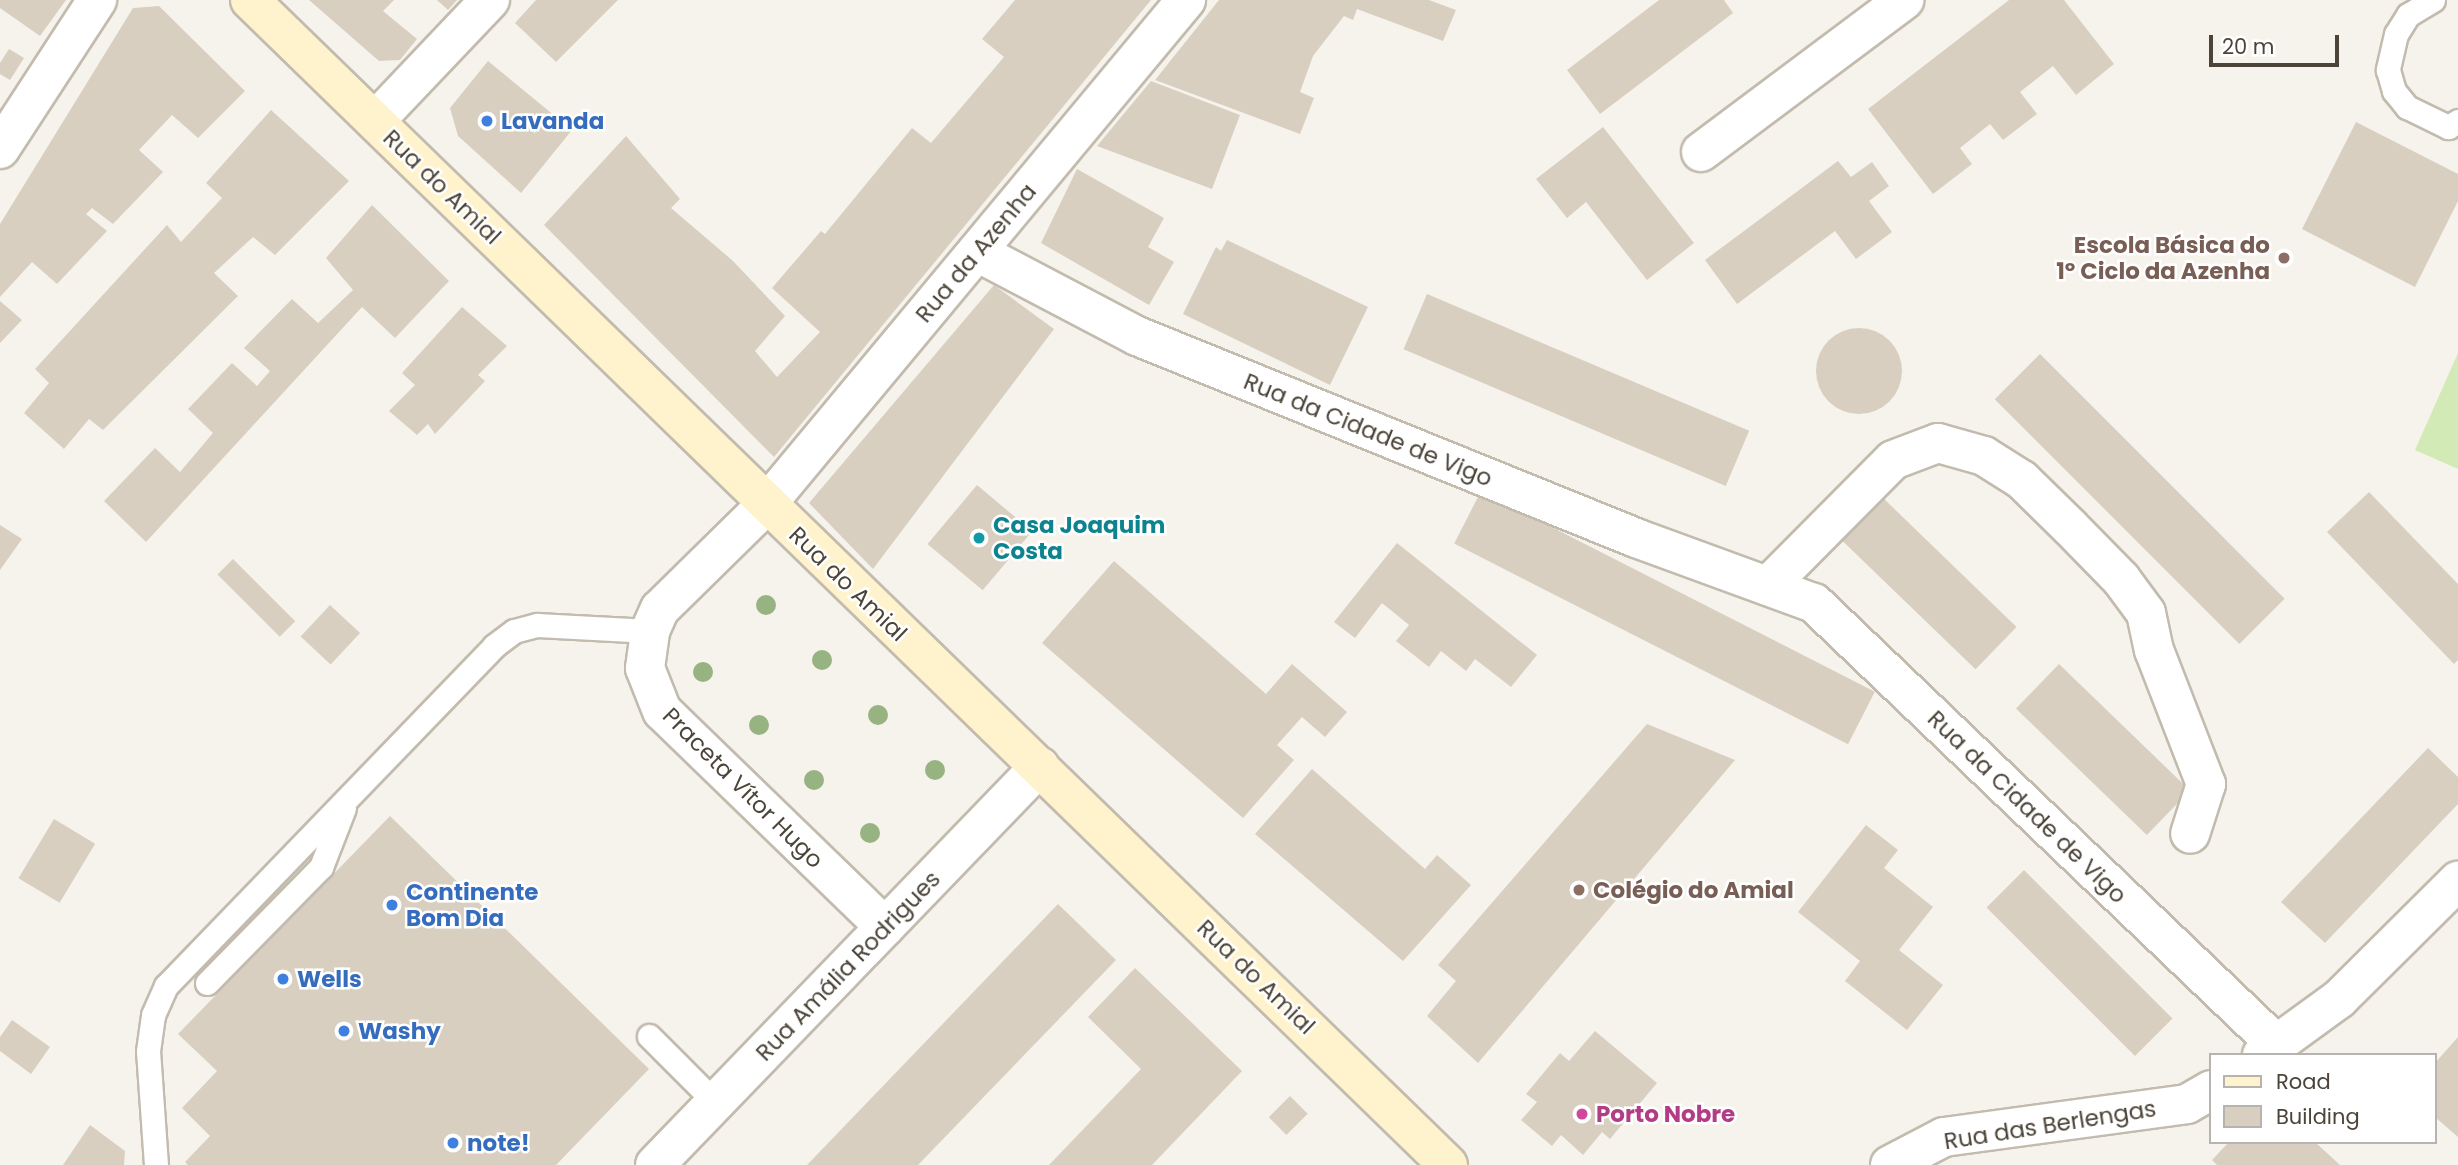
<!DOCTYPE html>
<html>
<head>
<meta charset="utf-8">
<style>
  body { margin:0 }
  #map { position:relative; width:2458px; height:1165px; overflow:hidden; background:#f6f3ec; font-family:Poppins,sans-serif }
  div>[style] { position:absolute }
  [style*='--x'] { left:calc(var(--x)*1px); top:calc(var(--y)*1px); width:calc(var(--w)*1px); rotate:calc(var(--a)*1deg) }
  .green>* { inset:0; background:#d2eab5 }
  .building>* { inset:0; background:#d8cfc1; transform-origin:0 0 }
  .round { border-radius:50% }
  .roads { filter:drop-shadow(2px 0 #c2bbae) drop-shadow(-2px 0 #c2bbae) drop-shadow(0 2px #c2bbae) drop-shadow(0 -2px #c2bbae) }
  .service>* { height:23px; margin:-11.5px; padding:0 11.5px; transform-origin:11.5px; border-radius:11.5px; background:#fff }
  .minor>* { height:38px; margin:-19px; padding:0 19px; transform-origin:19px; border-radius:19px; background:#fff }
  .secondary>* { height:38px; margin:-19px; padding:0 19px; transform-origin:19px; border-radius:19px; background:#fff3cd }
  .trees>* { width:20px; height:20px; margin:-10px; border-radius:50%; background:#97b381 }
  .dots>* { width:19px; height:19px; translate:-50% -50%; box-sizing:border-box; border:4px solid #fff; border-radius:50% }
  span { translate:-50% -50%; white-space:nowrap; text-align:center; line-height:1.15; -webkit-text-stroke:5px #fff; paint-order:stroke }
  .shop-label { font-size:23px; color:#366cbe; font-weight:700 }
  .left { translate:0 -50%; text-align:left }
  .street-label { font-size:23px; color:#4b4439 }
  .education-label { font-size:23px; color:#785e54; font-weight:700 }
  .right { translate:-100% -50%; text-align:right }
  .culture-label { font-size:23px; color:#0d838f; font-weight:700 }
  .hotel-label { font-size:23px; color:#b23c85; font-weight:700 }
  .legend { position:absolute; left:2209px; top:1053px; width:228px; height:91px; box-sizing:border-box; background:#fff; border:2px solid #b7b4b0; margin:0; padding:9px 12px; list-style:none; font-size:21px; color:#4b4439 }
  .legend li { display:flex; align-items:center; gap:14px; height:35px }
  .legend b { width:35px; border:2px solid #b7b4b0 }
  .scale { position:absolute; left:2209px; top:35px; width:130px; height:32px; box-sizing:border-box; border:4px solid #4b4439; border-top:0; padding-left:9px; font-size:21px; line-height:24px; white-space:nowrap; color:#4b4439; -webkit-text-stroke:5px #fff; paint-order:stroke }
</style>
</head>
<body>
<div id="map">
  <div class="green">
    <div style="clip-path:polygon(2458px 353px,2458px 469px,2415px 450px)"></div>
  </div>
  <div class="building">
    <div style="clip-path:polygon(0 0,66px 0,40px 36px,0 8px)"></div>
    <div style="clip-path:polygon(309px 0,394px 0,383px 11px,417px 39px,400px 60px,379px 61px)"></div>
    <div style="clip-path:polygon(437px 0,457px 0,448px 10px)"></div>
    <div style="clip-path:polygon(536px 0,618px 0,556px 62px,515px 23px)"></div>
    <div style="clip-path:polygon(1015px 0,1151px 0,774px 457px,544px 225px,626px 136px,680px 199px,671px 208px,733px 261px,785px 316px,755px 351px,777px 377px,820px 332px,772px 288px,821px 231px,825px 234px,912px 128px,931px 143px,1004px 57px,982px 39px)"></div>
    <div style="clip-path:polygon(1219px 0,1429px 0,1456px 10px,1443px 41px,1357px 9px,1353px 20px,1344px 16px,1313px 56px,1300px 92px,1314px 98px,1300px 134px,1155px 80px)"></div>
    <div style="clip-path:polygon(1659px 0,1724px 0,1733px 13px,1600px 114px,1567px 70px)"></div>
    <div style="clip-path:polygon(2009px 0,2064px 0,2114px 64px,2076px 95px,2053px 66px,2020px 92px,2037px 114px,2003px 140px,1990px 124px,1960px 148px,1972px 164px,1933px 194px,1868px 109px)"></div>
    <div style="clip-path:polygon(159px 6px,245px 91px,198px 138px,172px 115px,139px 150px,163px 172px,113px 224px,92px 208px,86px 214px,107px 231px,57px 284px,32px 262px,0 297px,0 224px,133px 8px)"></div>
    <div style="clip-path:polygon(9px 49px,24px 58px,10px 80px,0 74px,0 63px)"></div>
    <div style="clip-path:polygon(488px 61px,572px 130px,521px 193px,458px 136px,450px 108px)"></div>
    <div style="clip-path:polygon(1151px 81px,1240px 115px,1212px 189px,1097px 146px)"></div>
    <div style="clip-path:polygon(271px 110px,349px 181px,275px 255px,253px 237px,214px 273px,238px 296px,103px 430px,89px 419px,64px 449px,24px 413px,49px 383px,35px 369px,167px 225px,181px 242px,222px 198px,206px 183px)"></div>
    <div style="clip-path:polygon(2356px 122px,2458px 174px,2458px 201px,2415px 287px,2302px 229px)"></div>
    <div style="clip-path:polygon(1603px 127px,1694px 243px,1647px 280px,1586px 202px,1567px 218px,1536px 179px)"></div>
    <div style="clip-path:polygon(1838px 161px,1851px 177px,1872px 162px,1889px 186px,1869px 201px,1892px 232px,1856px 259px,1835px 231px,1737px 304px,1705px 260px)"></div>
    <div style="clip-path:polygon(1077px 169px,1164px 218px,1148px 247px,1174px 262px,1149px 305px,1041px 243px)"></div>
    <div style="clip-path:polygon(372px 205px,449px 281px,395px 338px,362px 307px,146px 542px,104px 501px,155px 448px,180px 472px,213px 433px,188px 409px,232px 363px,257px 386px,270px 371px,244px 348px,292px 299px,318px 323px,353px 290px,326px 258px)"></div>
    <div style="clip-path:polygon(1227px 240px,1368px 307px,1330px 385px,1183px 314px,1216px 247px,1221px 251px)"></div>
    <div style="clip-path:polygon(994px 285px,1054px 329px,873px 569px,809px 503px)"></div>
    <div style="left:1427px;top:294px;width:350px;height:60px;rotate:23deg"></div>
    <div style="clip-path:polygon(0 301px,22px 320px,0 343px)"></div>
    <div style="clip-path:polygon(462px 307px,507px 346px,478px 375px,485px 381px,435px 434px,428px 424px,417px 435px,389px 411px,415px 385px,402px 373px)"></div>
    <div class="round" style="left:1816px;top:328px;width:86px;height:86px"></div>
    <div style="left:2040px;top:354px;width:346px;height:64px;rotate:45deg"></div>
    <div style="left:977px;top:485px;width:72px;height:77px;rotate:40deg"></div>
    <div style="left:1481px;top:491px;width:442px;height:59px;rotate:27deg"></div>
    <div style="clip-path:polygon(2369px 492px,2458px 584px,2458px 660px,2454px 664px,2327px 532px)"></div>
    <div style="left:1882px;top:497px;width:187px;height:59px;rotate:44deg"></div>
    <div style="clip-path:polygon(0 525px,22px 539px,0 570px)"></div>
    <div style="clip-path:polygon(1397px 543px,1537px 655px,1511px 687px,1475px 659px,1466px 671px,1441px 651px,1429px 667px,1396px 641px,1409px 625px,1382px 603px,1355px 638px,1334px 622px)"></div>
    <div style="left:233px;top:559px;width:88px;height:22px;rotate:45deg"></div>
    <div style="clip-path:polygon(1114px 561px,1266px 694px,1292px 664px,1347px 712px,1325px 737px,1302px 717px,1277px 745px,1294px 760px,1243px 818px,1042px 643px)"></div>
    <div style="left:330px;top:605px;width:41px;height:43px;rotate:43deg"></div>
    <div style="left:2059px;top:664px;width:182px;height:62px;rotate:44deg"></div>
    <div style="clip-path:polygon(1647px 724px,1735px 760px,1478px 1063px,1427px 1016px,1456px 981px,1438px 965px)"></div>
    <div style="clip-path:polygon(2428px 748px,2458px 777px,2458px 804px,2325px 943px,2281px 902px)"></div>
    <div style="clip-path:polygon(1312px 769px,1425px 869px,1437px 855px,1471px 885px,1403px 961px,1255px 834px)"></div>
    <div style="clip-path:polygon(390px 816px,649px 1069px,556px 1165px,188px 1165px,185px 1162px,210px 1136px,182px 1108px,217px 1071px,178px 1034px)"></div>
    <div style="left:54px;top:819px;width:48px;height:69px;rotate:31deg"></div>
    <div style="clip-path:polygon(1866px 825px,1898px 850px,1884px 868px,1933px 907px,1899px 950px,1943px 985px,1907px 1030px,1845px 981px,1860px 961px,1798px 912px)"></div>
    <div style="left:2024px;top:870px;width:210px;height:53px;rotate:45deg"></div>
    <div style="clip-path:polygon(1058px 904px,1116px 960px,918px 1165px,807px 1165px)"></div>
    <div style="clip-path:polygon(1135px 968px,1242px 1071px,1152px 1165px,1049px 1165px,1141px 1069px,1088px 1017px)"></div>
    <div style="clip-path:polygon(12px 1020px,50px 1047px,31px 1074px,0 1051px,0 1037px)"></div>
    <div style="clip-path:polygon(1595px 1031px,1657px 1083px,1610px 1139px,1602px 1132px,1583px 1155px,1561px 1135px,1552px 1146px,1521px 1120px,1537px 1102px,1526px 1094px,1560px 1053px,1569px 1061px)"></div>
    <div style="clip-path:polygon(2458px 1037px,2458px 1137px,2435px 1117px,2435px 1063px)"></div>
    <div style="left:1290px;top:1096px;width:25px;height:30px;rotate:45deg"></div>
    <div style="clip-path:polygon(90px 1125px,125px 1151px,124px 1165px,63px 1165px)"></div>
    <div style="clip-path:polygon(2229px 1142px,2315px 1142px,2340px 1165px,2217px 1165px,2212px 1160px)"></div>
  </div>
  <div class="roads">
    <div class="service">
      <div style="--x:2433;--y:0;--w:29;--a:149"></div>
      <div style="--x:2408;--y:15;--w:22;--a:122"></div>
      <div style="--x:2396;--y:34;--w:37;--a:103"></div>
      <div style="--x:2388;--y:70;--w:22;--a:74"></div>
      <div style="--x:2394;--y:91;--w:21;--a:51"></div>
      <div style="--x:2407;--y:107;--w:46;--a:26"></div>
      <div style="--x:2448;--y:127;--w:12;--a:-31"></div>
      <div style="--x:207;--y:983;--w:163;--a:-45.5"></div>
      <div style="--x:321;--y:867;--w:63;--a:-68.7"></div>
      <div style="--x:649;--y:1036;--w:95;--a:45"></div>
      <div style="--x:156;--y:1165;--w:114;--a:-94"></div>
      <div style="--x:148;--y:1051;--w:36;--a:-82"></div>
      <div style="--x:153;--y:1015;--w:32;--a:-66"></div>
      <div style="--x:166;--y:986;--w:472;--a:-46"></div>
      <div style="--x:494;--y:646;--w:25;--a:-37"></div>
      <div style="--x:514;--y:631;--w:24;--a:-15"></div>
      <div style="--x:537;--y:625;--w:113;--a:3"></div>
    </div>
    <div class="minor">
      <div style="--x:375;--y:121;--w:167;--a:-46.5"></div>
      <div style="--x:0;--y:149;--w:178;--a:-56.9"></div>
      <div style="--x:1701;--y:152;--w:254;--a:-36.8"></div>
      <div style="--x:977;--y:252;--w:181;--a:27.7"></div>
      <div style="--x:1137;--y:336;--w:538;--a:22.04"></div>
      <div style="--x:1636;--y:538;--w:189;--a:20.1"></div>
      <div style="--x:1814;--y:603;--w:639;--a:43.67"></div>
      <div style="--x:1768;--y:586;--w:177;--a:-45.2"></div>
      <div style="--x:1893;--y:460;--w:48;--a:-20.7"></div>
      <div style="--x:1938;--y:443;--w:48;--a:15.8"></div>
      <div style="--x:1984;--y:456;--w:45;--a:32.3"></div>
      <div style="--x:2022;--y:480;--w:67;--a:44.4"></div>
      <div style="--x:2070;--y:527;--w:73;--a:45.6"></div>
      <div style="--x:2121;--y:579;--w:42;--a:53.7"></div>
      <div style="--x:2146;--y:613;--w:38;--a:78"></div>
      <div style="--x:2154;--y:650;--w:144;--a:68.8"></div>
      <div style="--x:2206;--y:784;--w:52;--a:107.7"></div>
      <div style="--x:885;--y:927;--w:310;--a:-135.9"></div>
      <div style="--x:662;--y:711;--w:46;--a:-111.6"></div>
      <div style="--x:645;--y:668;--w:37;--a:-82"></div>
      <div style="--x:650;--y:631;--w:24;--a:-66"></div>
      <div style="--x:660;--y:609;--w:148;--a:-44.5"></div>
      <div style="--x:766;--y:505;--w:657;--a:-50.25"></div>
      <div style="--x:2262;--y:1055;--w:95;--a:-36"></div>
      <div style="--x:2339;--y:999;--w:168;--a:-44.8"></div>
      <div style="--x:655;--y:1165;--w:554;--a:-46.02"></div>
      <div style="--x:1890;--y:1165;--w:61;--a:-27.4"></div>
      <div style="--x:1944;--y:1137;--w:245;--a:-7.7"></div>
      <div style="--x:2187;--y:1104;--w:28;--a:-30"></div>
    </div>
    <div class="secondary">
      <div style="--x:250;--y:0;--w:1671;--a:44.2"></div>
    </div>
  </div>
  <div class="trees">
    <div style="left:766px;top:605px"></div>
    <div style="left:822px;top:660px"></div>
    <div style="left:703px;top:672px"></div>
    <div style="left:878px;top:715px"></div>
    <div style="left:759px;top:725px"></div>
    <div style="left:935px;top:770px"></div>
    <div style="left:814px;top:780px"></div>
    <div style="left:870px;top:833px"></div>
  </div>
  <div class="dots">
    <div style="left:487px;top:121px;background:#3f7fe0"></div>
    <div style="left:2284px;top:258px;background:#8d6e63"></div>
    <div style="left:979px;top:538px;background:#0f9aa8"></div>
    <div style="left:1579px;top:890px;background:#8d6e63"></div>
    <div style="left:392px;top:905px;background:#3f7fe0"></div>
    <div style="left:283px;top:979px;background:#3f7fe0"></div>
    <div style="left:344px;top:1031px;background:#3f7fe0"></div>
    <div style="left:1582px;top:1114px;background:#d1479c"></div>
    <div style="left:453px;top:1143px;background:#3f7fe0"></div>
  </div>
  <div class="shop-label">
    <span class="left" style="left:501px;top:121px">Lavanda</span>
    <span class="left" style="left:406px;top:905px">Continente<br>Bom Dia</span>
    <span class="left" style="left:297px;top:979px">Wells</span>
    <span class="left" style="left:358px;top:1031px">Washy</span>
    <span class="left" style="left:467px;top:1143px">note!</span>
  </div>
  <div class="street-label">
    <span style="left:442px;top:187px;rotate:44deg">Rua do Amial</span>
    <span style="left:976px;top:253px;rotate:-50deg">Rua da Azenha</span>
    <span style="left:1368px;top:430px;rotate:22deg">Rua da Cidade de Vigo</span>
    <span style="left:848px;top:584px;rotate:44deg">Rua do Amial</span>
    <span style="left:743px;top:788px;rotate:45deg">Praceta Vítor Hugo</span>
    <span style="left:2027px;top:807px;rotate:44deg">Rua da Cidade de Vigo</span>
    <span style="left:848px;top:966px;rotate:-46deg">Rua Amália Rodrigues</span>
    <span style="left:1256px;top:977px;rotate:44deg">Rua do Amial</span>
    <span style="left:2050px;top:1125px;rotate:-9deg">Rua das Berlengas</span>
  </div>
  <div class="education-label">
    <span class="right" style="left:2270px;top:258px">Escola Básica do<br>1º Ciclo da Azenha</span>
    <span class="left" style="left:1593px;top:890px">Colégio do Amial</span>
  </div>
  <div class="culture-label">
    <span class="left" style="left:993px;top:538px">Casa Joaquim<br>Costa</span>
  </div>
  <div class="hotel-label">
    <span class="left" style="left:1596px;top:1114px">Porto Nobre</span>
  </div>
  <ul class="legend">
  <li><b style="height:9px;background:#fff3cd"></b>Road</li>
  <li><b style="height:19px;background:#d8cfc1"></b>Building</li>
  </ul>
  <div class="scale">20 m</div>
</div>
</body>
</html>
